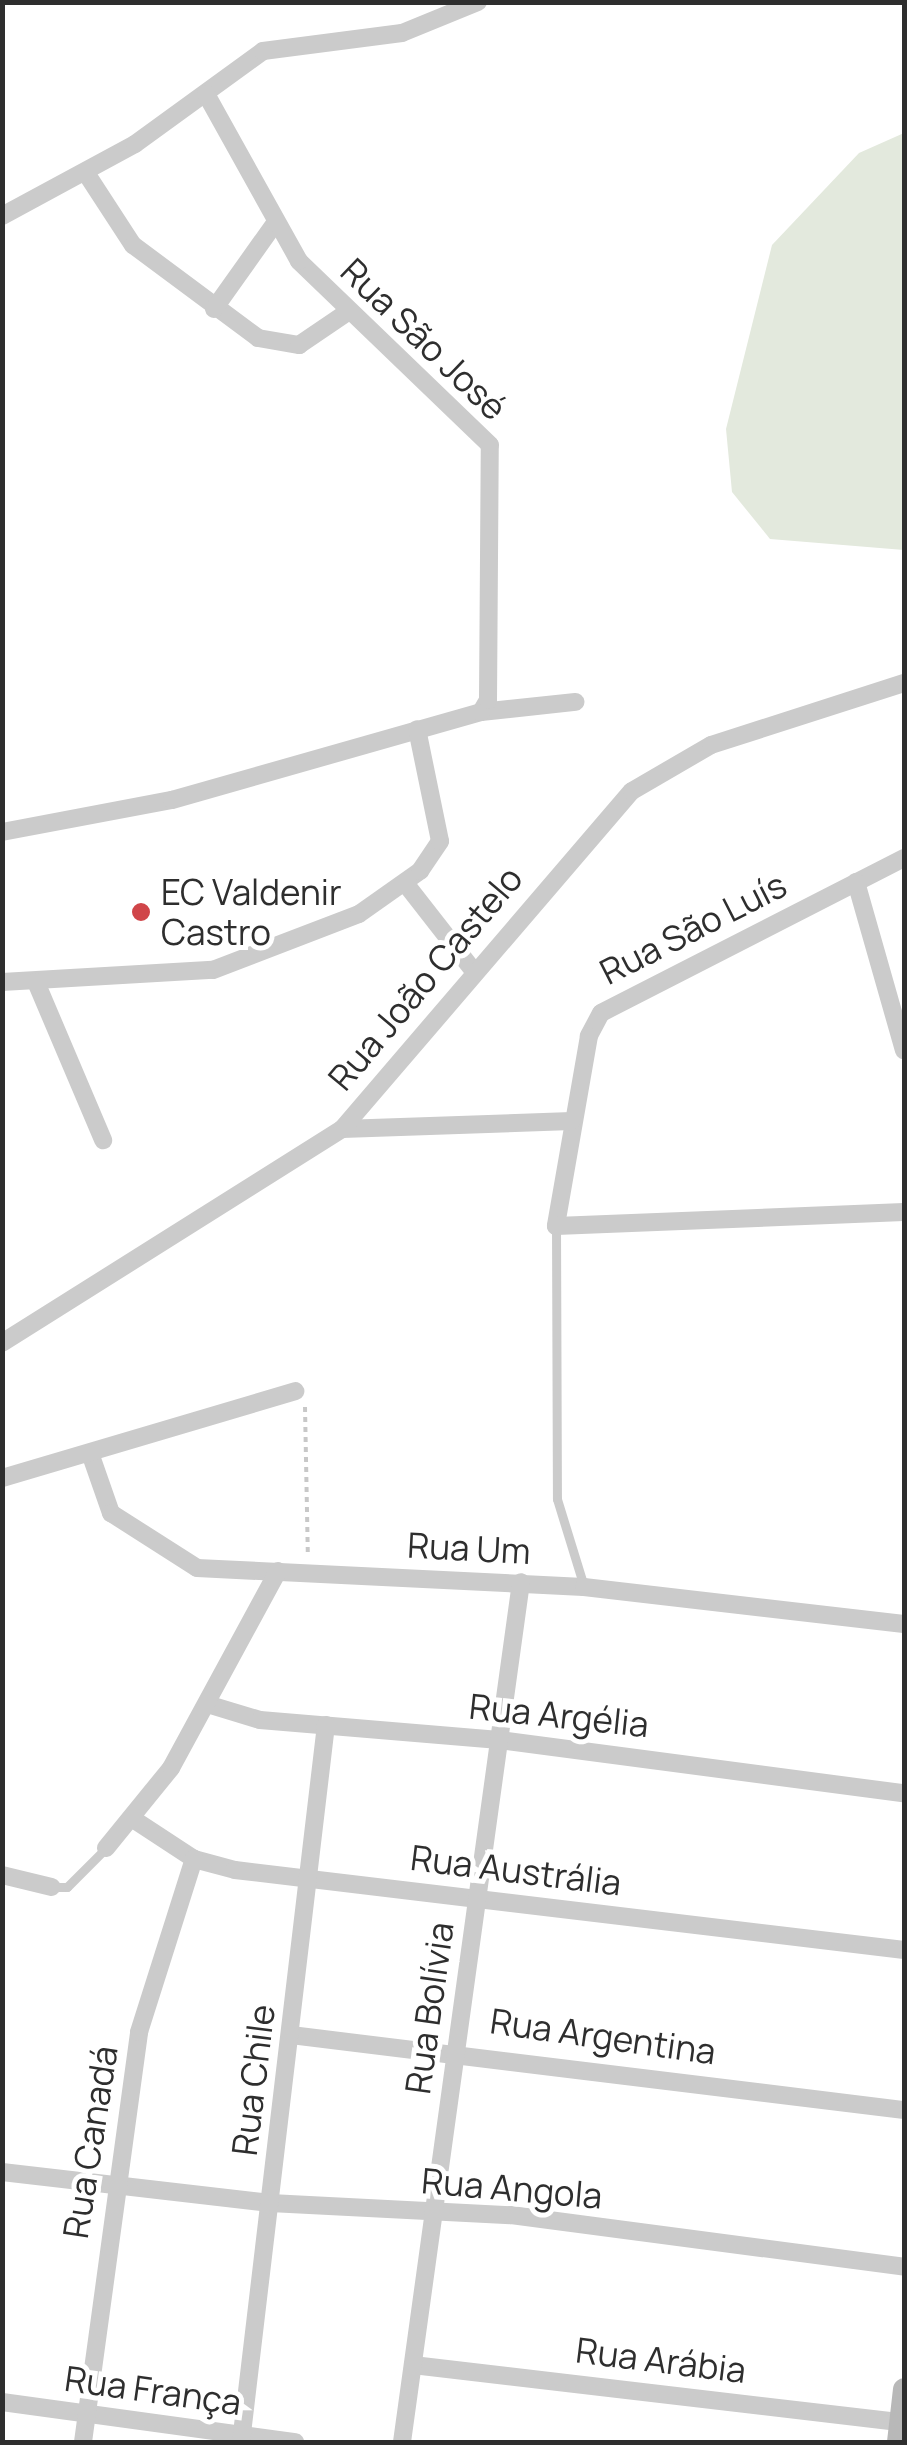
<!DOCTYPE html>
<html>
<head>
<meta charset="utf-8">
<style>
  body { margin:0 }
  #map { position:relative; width:907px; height:2445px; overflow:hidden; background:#fff; font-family:Manrope,sans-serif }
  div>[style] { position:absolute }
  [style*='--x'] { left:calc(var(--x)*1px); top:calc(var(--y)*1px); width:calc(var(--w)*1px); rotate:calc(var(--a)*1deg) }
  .green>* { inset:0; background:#e3e9dd }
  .path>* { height:4px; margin-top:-2px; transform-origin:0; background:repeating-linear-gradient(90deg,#c8c8c8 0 5px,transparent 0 10px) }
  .lane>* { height:9px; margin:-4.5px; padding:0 4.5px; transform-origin:4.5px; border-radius:4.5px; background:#cbcbcb }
  .street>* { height:18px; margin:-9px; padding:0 9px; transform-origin:9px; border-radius:9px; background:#cbcbcb }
  .secondary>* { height:22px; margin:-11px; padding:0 11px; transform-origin:11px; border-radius:11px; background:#b8b8b8 }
  .dots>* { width:28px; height:28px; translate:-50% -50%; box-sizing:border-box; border:5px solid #fff; border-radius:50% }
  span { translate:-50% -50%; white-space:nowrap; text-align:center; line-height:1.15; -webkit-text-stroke:10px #fff; paint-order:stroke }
  .street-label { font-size:35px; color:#2e2e2e }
  .poi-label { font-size:35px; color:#2e2e2e }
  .left { translate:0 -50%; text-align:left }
  .frame { position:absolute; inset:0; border:5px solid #2e2e2e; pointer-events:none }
</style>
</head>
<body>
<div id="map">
  <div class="green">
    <div style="clip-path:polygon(904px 133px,904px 550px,770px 539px,732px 492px,726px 429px,772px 245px,859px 153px)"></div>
  </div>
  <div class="path">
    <div style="--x:305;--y:1407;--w:150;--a:88.9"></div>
  </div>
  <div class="lane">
    <div style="--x:556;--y:1226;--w:273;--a:89.8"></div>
    <div style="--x:557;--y:1499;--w:92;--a:72.9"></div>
    <div style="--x:52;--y:1887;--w:15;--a:0"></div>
    <div style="--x:67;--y:1887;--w:55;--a:-45"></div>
  </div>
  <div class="street">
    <div style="--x:86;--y:173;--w:86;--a:56.9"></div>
    <div style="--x:133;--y:245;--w:156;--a:36.6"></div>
    <div style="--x:258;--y:338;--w:42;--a:9.7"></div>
    <div style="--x:299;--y:345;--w:57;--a:-34.2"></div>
    <div style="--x:2;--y:216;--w:151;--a:-28.4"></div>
    <div style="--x:135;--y:144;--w:158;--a:-36"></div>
    <div style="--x:263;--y:51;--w:140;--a:-7.4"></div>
    <div style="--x:402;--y:33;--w:82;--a:-22.2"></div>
    <div style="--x:214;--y:309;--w:102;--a:-54.6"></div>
    <div style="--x:481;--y:712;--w:95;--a:-6.1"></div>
    <div style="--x:2;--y:832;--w:173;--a:-10.7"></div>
    <div style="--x:172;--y:800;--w:321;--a:-15.9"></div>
    <div style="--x:481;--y:712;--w:14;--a:-60"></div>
    <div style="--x:488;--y:700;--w:255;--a:-89.6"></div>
    <div style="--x:490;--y:445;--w:265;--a:-136.1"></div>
    <div style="--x:299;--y:261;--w:191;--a:-119.1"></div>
    <div style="--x:904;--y:858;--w:340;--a:152.9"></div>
    <div style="--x:601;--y:1013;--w:26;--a:118"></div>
    <div style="--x:589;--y:1036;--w:193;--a:99.9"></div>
    <div style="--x:556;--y:1226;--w:348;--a:-2.3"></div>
    <div style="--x:856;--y:882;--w:175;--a:74.1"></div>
    <div style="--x:405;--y:883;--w:110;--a:52"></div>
    <div style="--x:2;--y:982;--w:211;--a:-3.3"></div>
    <div style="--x:213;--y:970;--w:156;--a:-21"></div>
    <div style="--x:359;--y:914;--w:75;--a:-35.2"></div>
    <div style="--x:420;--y:871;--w:36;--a:-56"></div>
    <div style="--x:440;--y:841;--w:114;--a:-101.6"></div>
    <div style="--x:36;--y:982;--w:172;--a:67"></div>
    <div style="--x:342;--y:1129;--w:230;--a:-2"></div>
    <div style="--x:2;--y:1343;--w:402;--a:-32.2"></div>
    <div style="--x:342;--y:1129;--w:445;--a:-49.4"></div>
    <div style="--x:632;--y:791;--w:91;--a:-30.2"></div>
    <div style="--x:711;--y:745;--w:203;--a:-17.8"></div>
    <div style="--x:90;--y:1453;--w:64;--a:70.7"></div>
    <div style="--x:111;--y:1513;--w:102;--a:32.6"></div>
    <div style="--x:197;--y:1568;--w:387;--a:2.8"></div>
    <div style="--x:584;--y:1587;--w:322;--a:6.6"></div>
    <div style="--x:2;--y:1478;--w:306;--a:-16.5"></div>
    <div style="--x:207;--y:1704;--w:55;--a:16.8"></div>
    <div style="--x:260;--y:1720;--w:240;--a:4.8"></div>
    <div style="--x:499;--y:1740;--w:408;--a:7.5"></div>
    <div style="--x:133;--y:1819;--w:73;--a:33.3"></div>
    <div style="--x:194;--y:1859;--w:42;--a:15"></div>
    <div style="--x:235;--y:1870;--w:674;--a:6.82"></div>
    <div style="--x:106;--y:1848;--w:103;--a:-50.9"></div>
    <div style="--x:171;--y:1768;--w:224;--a:-61.5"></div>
    <div style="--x:2;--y:1875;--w:51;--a:13.5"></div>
    <div style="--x:291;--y:2035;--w:618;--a:6.98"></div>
    <div style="--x:2;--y:2172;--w:270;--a:6.6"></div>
    <div style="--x:270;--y:2203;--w:241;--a:2.9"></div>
    <div style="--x:511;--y:2215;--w:396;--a:7.5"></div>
    <div style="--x:413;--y:2365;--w:491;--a:6.7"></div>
    <div style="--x:2;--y:2402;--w:296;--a:7.8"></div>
    <div style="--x:83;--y:2442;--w:414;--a:-82.2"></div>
    <div style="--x:139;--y:2032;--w:182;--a:-72.4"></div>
    <div style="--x:241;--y:2442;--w:722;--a:-83.24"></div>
    <div style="--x:402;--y:2442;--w:868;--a:-82.12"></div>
  </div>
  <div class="secondary">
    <div style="--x:898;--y:2442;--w:53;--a:-83.5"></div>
  </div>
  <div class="dots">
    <div style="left:141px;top:912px;background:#d04549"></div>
  </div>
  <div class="street-label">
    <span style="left:424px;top:339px;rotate:44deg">Rua São José</span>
    <span style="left:693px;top:928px;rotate:-27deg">Rua São Luís</span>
    <span style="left:425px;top:978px;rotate:-50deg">Rua João Castelo</span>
    <span style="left:469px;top:1548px;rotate:3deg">Rua Um</span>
    <span style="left:559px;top:1715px;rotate:6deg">Rua Argélia</span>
    <span style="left:516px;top:1870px;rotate:7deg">Rua Austrália</span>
    <span style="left:429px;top:2008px;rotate:-82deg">Rua Bolívia</span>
    <span style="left:603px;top:2036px;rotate:8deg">Rua Argentina</span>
    <span style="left:253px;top:2080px;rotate:-83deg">Rua Chile</span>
    <span style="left:90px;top:2142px;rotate:-81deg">Rua Canadá</span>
    <span style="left:512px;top:2188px;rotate:5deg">Rua Angola</span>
    <span style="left:661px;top:2360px;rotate:7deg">Rua Arábia</span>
    <span style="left:153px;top:2390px;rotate:8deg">Rua França</span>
  </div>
  <div class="poi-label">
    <span class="left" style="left:161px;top:912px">EC Valdenir<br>Castro</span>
  </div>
  <div class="frame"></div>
</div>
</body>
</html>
